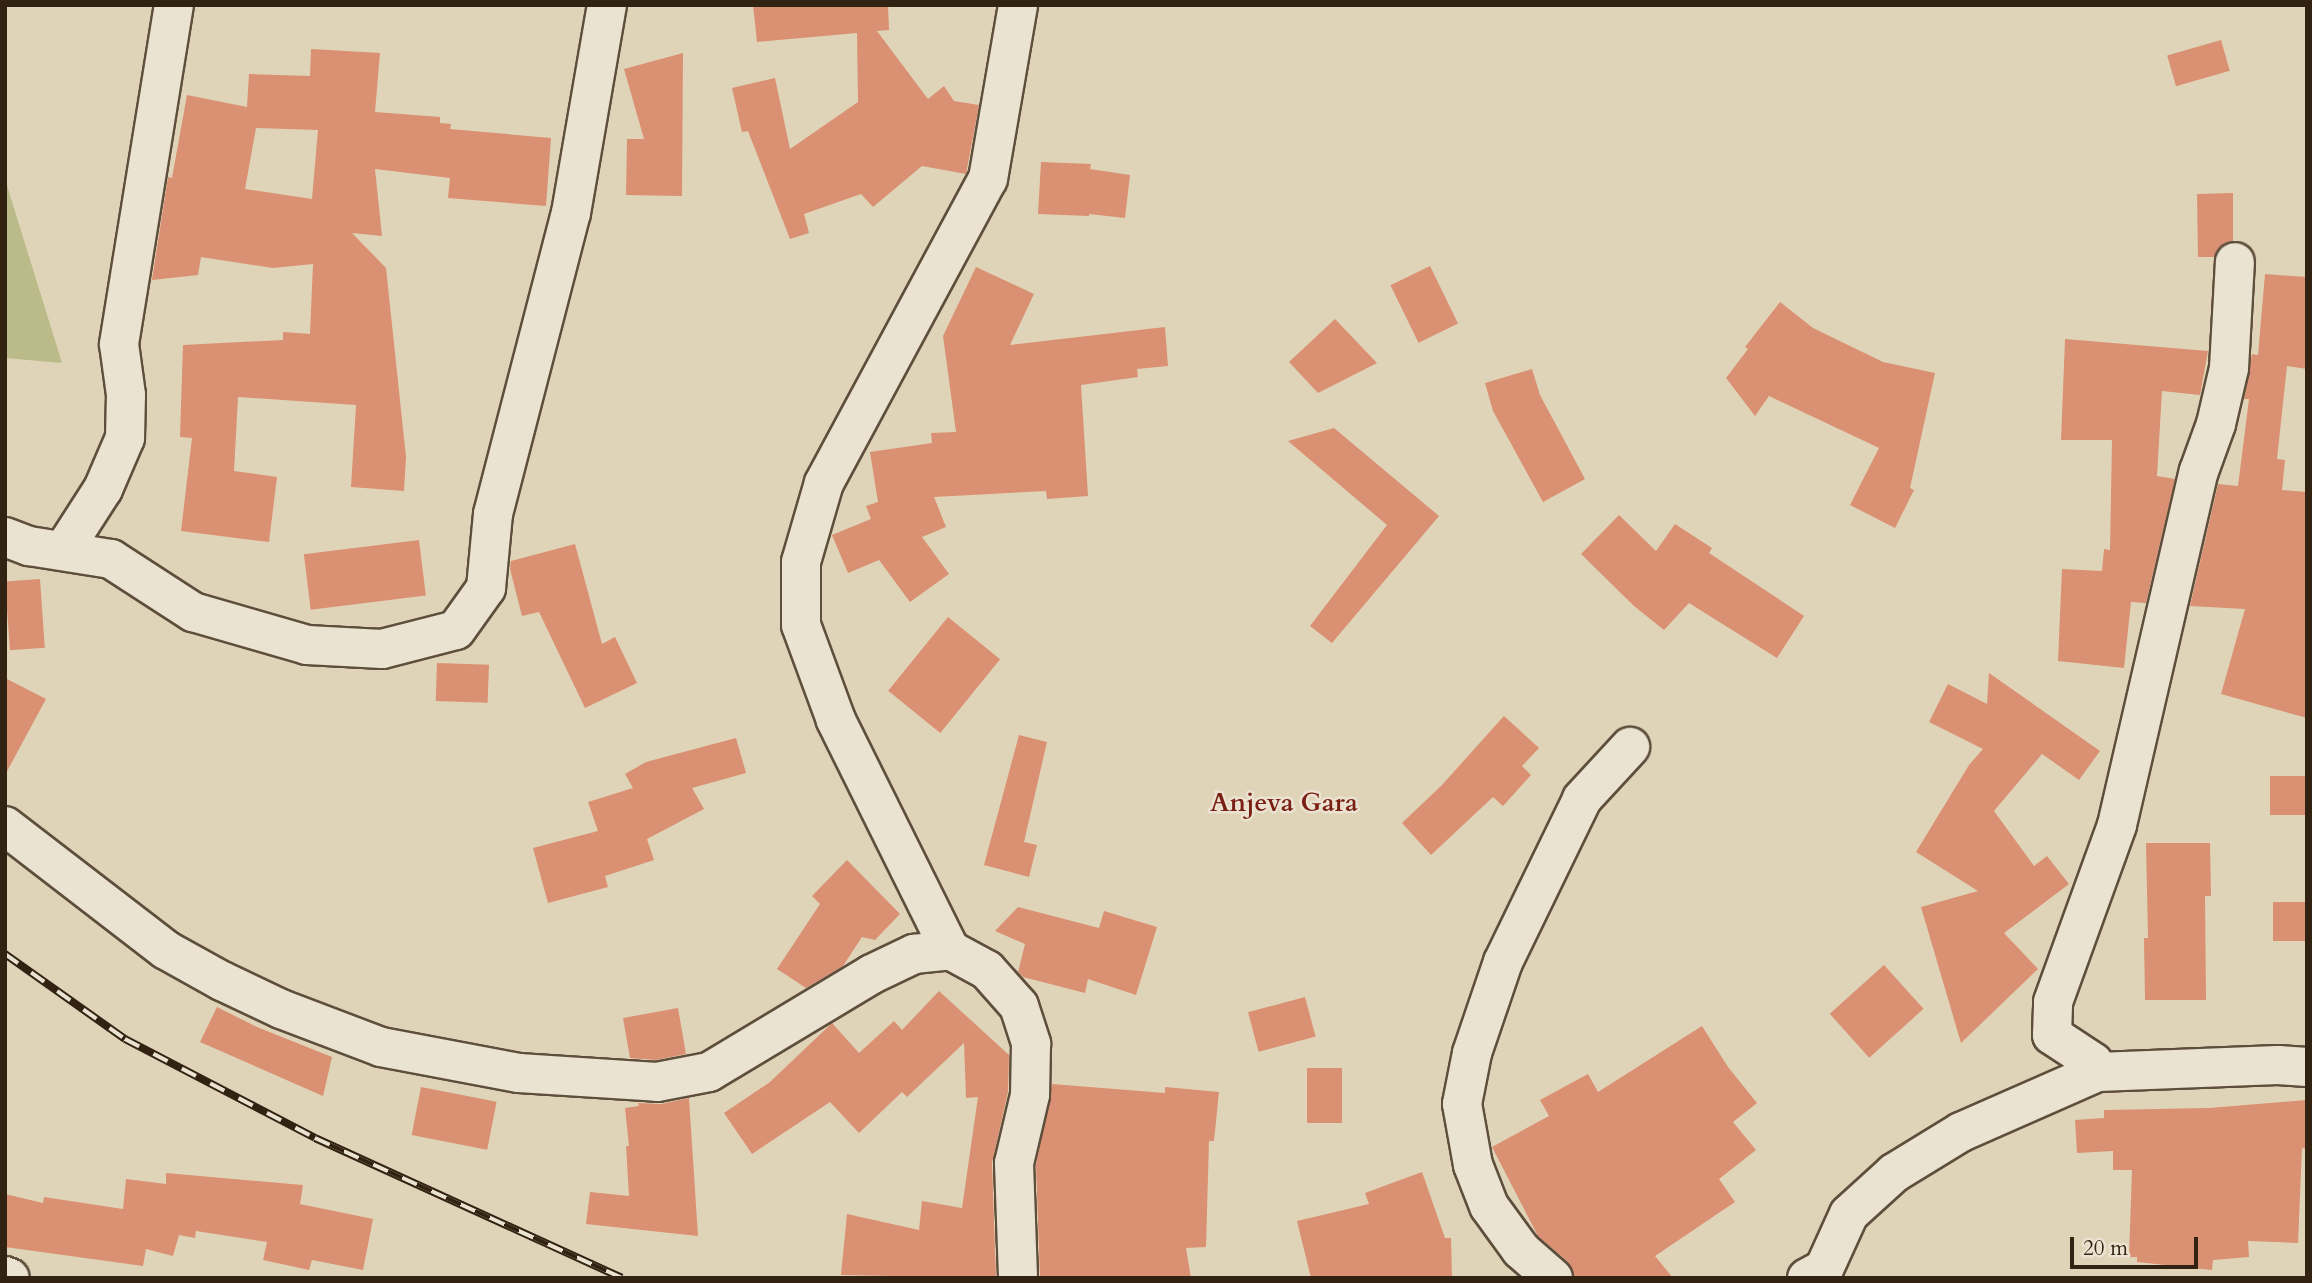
<!DOCTYPE html>
<html>
<head>
<meta charset="utf-8">
<style>
  body { margin:0 }
  #map { position:relative; width:2312px; height:1283px; overflow:hidden; background:#e0d4b8; font-family:Cardo,serif }
  div>[style] { position:absolute }
  [style*='--x'] { left:calc(var(--x)*1px); top:calc(var(--y)*1px); width:calc(var(--w)*1px); rotate:calc(var(--a)*1deg) }
  .green>* { inset:0; background:#babb89 }
  .building>* { inset:0; background:#da9072; transform-origin:0 0 }
  .roads { filter:drop-shadow(2px 0 #5e4e3c) drop-shadow(-2px 0 #5e4e3c) drop-shadow(0 2px #5e4e3c) drop-shadow(0 -2px #5e4e3c) }
  .minor>* { height:38px; margin:-19px; padding:0 19px; transform-origin:19px; border-radius:19px; background:#ebe3d1 }
  .rail>* { height:8px; margin-top:-4px; transform-origin:0; background:repeating-linear-gradient(90deg,#ebe3d1 0 16px,#322212 0 32px); box-sizing:border-box; border-block:2px solid #322212 }
  span { translate:-50% -50%; white-space:nowrap; text-align:center; line-height:1.15; -webkit-text-stroke:5px #ebe3d1; paint-order:stroke }
  .quarter-label { font-size:26px; color:#7a1f14; font-weight:700 }
  .frame { position:absolute; inset:0; border:7px solid #322212; pointer-events:none }
  .scale { position:absolute; left:2070px; top:1237px; width:128px; height:32px; box-sizing:border-box; border:4px solid #322212; border-top:0; padding-left:9px; font-size:21px; line-height:24px; white-space:nowrap; color:#322212; -webkit-text-stroke:5px #ebe3d1; paint-order:stroke }
</style>
</head>
<body>
<div id="map">
  <div class="green">
    <div style="clip-path:polygon(5px 179px,62px 363px,5px 358px)"></div>
  </div>
  <div class="building">
    <div style="clip-path:polygon(753px 5px,888px 5px,889px 30px,877px 31px,928px 99px,944px 86px,954px 101px,979px 105px,966px 174px,922px 166px,873px 207px,861px 194px,804px 214px,809px 233px,790px 239px,748px 131px,742px 132px,732px 88px,775px 78px,790px 149px,858px 102px,857px 33px,757px 42px)"></div>
    <div style="left:2221px;top:40px;width:32px;height:56px;rotate:74deg"></div>
    <div style="clip-path:polygon(evenodd,311px 49px,380px 53px,375px 112px,440px 117px,440px 123px,451px 124px,450px 129px,551px 138px,546px 206px,448px 198px,450px 178px,375px 169px,382px 236px,352px 233px,386px 268px,406px 457px,404px 491px,351px 487px,356px 405px,238px 397px,234px 471px,277px 477px,269px 542px,181px 531px,192px 438px,180px 437px,183px 345px,283px 340px,283px 332px,310px 334px,313px 264px,273px 268px,201px 257px,198px 275px,152px 280px,168px 177px,172px 178px,187px 95px,247px 107px,249px 74px,310px 76px,311px 49px,256px 128px,318px 130px,312px 199px,245px 189px,256px 128px)"></div>
    <div style="clip-path:polygon(683px 53px,682px 196px,626px 195px,627px 139px,644px 139px,624px 69px)"></div>
    <div style="clip-path:polygon(1041px 162px,1091px 164px,1090px 169px,1130px 175px,1125px 218px,1089px 214px,1089px 216px,1038px 214px)"></div>
    <div style="clip-path:polygon(2233px 193px,2233px 241px,2225px 243px,2214px 257px,2198px 257px,2197px 194px)"></div>
    <div style="left:1430px;top:266px;width:64px;height:44px;rotate:64deg"></div>
    <div style="clip-path:polygon(976px 267px,1034px 294px,1010px 345px,1165px 327px,1168px 366px,1137px 369px,1138px 377px,1081px 385px,1088px 496px,1047px 499px,1046px 491px,934px 497px,946px 527px,922px 537px,949px 574px,910px 602px,879px 560px,848px 573px,832px 535px,871px 519px,866px 506px,878px 502px,870px 452px,932px 443px,931px 433px,956px 432px,943px 336px)"></div>
    <div style="clip-path:polygon(2265px 274px,2307px 277px,2307px 369px,2287px 366px,2277px 459px,2285px 460px,2282px 490px,2307px 492px,2307px 718px,2221px 694px,2245px 609px,2190px 606px,2218px 484px,2238px 486px,2249px 399px,2244px 399px,2252px 354px,2258px 355px)"></div>
    <div style="clip-path:polygon(1780px 302px,1813px 328px,1883px 362px,1935px 373px,1910px 488px,1914px 490px,1895px 528px,1850px 505px,1879px 448px,1769px 396px,1755px 416px,1726px 378px,1748px 349px,1745px 347px)"></div>
    <div style="clip-path:polygon(1335px 319px,1377px 363px,1318px 393px,1289px 362px)"></div>
    <div style="clip-path:polygon(2065px 339px,2208px 351px,2200px 395px,2162px 391px,2157px 476px,2175px 479px,2146px 603px,2131px 602px,2124px 668px,2058px 661px,2062px 569px,2102px 571px,2104px 549px,2110px 550px,2112px 440px,2061px 440px)"></div>
    <div style="clip-path:polygon(1532px 369px,1540px 395px,1585px 479px,1543px 502px,1493px 411px,1485px 383px)"></div>
    <div style="clip-path:polygon(1334px 428px,1439px 516px,1332px 643px,1310px 626px,1387px 525px,1288px 441px)"></div>
    <div style="clip-path:polygon(1619px 515px,1656px 551px,1675px 524px,1712px 548px,1709px 553px,1804px 616px,1777px 658px,1689px 603px,1664px 630px,1634px 606px,1581px 554px)"></div>
    <div style="left:419px;top:540px;width:56px;height:116px;rotate:83deg"></div>
    <div style="clip-path:polygon(575px 544px,602px 644px,615px 637px,637px 683px,585px 708px,539px 612px,522px 616px,510px 569px,511px 561px)"></div>
    <div style="left:40px;top:579px;width:69px;height:35px;rotate:86deg"></div>
    <div style="left:948px;top:617px;width:67px;height:95px;rotate:39deg"></div>
    <div style="left:437px;top:663px;width:52px;height:38px;rotate:2deg"></div>
    <div style="clip-path:polygon(1989px 673px,2100px 751px,2079px 780px,2042px 754px,1994px 811px,2034px 866px,2047px 856px,2069px 884px,2004px 933px,2038px 969px,1961px 1043px,1921px 907px,1978px 891px,1916px 852px,1969px 765px,1983px 749px,1929px 722px,1948px 684px,1987px 704px)"></div>
    <div style="clip-path:polygon(5px 678px,46px 699px,5px 775px)"></div>
    <div style="clip-path:polygon(1504px 716px,1539px 748px,1522px 766px,1531px 775px,1503px 806px,1493px 797px,1431px 855px,1402px 823px,1441px 786px)"></div>
    <div style="clip-path:polygon(1019px 735px,1047px 742px,1024px 842px,1037px 845px,1029px 877px,984px 865px)"></div>
    <div style="clip-path:polygon(736px 738px,746px 773px,692px 788px,704px 809px,647px 839px,654px 860px,605px 876px,608px 887px,548px 903px,533px 848px,598px 831px,588px 802px,633px 788px,625px 774px,646px 762px)"></div>
    <div style="left:2307px;top:776px;width:39px;height:37px;rotate:90deg"></div>
    <div style="clip-path:polygon(2146px 843px,2210px 843px,2211px 896px,2205px 896px,2206px 1000px,2145px 1000px,2144px 938px,2148px 938px)"></div>
    <div style="clip-path:polygon(847px 860px,900px 914px,875px 940px,862px 937px,843px 966px,806px 988px,777px 969px,820px 904px,812px 896px)"></div>
    <div style="left:2307px;top:902px;width:39px;height:34px;rotate:90deg"></div>
    <div style="clip-path:polygon(1018px 907px,1099px 928px,1104px 911px,1157px 927px,1136px 995px,1088px 979px,1085px 993px,1023px 977px,1018px 972px,1025px 944px,995px 931px)"></div>
    <div style="left:1884px;top:965px;width:59px;height:73px;rotate:48deg"></div>
    <div style="clip-path:polygon(939px 991px,1009px 1055px,1008px 1092px,992px 1163px,996px 1278px,841px 1275px,847px 1214px,919px 1230px,922px 1201px,962px 1208px,978px 1097px,966px 1098px,964px 1043px,907px 1097px,902px 1092px,859px 1133px,830px 1102px,752px 1154px,724px 1113px,770px 1082px,832px 1023px,859px 1053px,894px 1021px,902px 1030px)"></div>
    <div style="left:1305px;top:997px;width:41px;height:59px;rotate:75deg"></div>
    <div style="clip-path:polygon(217px 1007px,257px 1027px,332px 1057px,323px 1096px,200px 1042px)"></div>
    <div style="clip-path:polygon(678px 1008px,686px 1054px,656px 1060px,630px 1058px,623px 1018px)"></div>
    <div style="clip-path:polygon(1702px 1026px,1728px 1067px,1757px 1103px,1733px 1122px,1756px 1150px,1719px 1179px,1735px 1202px,1655px 1256px,1673px 1278px,1574px 1278px,1568px 1262px,1538px 1236px,1492px 1147px,1549px 1116px,1540px 1100px,1588px 1074px,1598px 1092px)"></div>
    <div style="left:1307px;top:1068px;width:35px;height:55px"></div>
    <div style="clip-path:polygon(1052px 1084px,1165px 1093px,1165px 1087px,1219px 1092px,1214px 1141px,1209px 1141px,1206px 1247px,1186px 1248px,1191px 1278px,1040px 1278px,1036px 1165px)"></div>
    <div style="left:421px;top:1087px;width:77px;height:49px;rotate:11deg"></div>
    <div style="clip-path:polygon(689px 1098px,698px 1236px,586px 1224px,590px 1192px,629px 1196px,626px 1146px,629px 1146px,625px 1108px,639px 1106px,638px 1103px,661px 1104px)"></div>
    <div style="clip-path:polygon(2307px 1100px,2307px 1149px,2302px 1148px,2298px 1243px,2248px 1241px,2249px 1257px,2213px 1260px,2212px 1270px,2137px 1262px,2137px 1257px,2129px 1257px,2132px 1170px,2113px 1170px,2113px 1151px,2077px 1153px,2075px 1120px,2104px 1118px,2104px 1110px,2209px 1108px)"></div>
    <div style="clip-path:polygon(1422px 1172px,1445px 1238px,1451px 1238px,1452px 1278px,1311px 1278px,1297px 1221px,1369px 1204px,1365px 1193px)"></div>
    <div style="clip-path:polygon(166px 1173px,303px 1185px,300px 1204px,373px 1219px,363px 1270px,312px 1260px,309px 1270px,263px 1260px,267px 1242px,196px 1231px,195px 1238px,179px 1235px,173px 1256px,146px 1249px,143px 1266px,5px 1247px,5px 1194px,43px 1203px,44px 1197px,123px 1209px,126px 1179px,166px 1184px)"></div>
  </div>
  <div class="roads">
    <div class="minor">
      <div style="--x:5;--y:537;--w:26;--a:21"></div>
      <div style="--x:29;--y:546;--w:83;--a:9"></div>
      <div style="--x:111;--y:559;--w:98;--a:32.9"></div>
      <div style="--x:193;--y:612;--w:119;--a:16.1"></div>
      <div style="--x:307;--y:645;--w:75;--a:3.1"></div>
      <div style="--x:382;--y:649;--w:76;--a:-14.4"></div>
      <div style="--x:456;--y:630;--w:52;--a:-54.5"></div>
      <div style="--x:486;--y:588;--w:74;--a:-84.6"></div>
      <div style="--x:493;--y:514;--w:311;--a:-75.5"></div>
      <div style="--x:571;--y:213;--w:211;--a:-80.2"></div>
      <div style="--x:63;--y:551;--w:74;--a:-57.2"></div>
      <div style="--x:103;--y:489;--w:56;--a:-66.7"></div>
      <div style="--x:125;--y:438;--w:43;--a:-88.7"></div>
      <div style="--x:126;--y:395;--w:51;--a:-97.8"></div>
      <div style="--x:119;--y:344;--w:343;--a:-80.8"></div>
      <div style="--x:5;--y:826;--w:203;--a:37.6"></div>
      <div style="--x:166;--y:950;--w:64;--a:29"></div>
      <div style="--x:222;--y:981;--w:65;--a:25.4"></div>
      <div style="--x:281;--y:1009;--w:107;--a:20.8"></div>
      <div style="--x:381;--y:1047;--w:140;--a:10.7"></div>
      <div style="--x:519;--y:1073;--w:138;--a:3.7"></div>
      <div style="--x:657;--y:1082;--w:53;--a:-10.9"></div>
      <div style="--x:709;--y:1072;--w:190;--a:-31"></div>
      <div style="--x:872;--y:974;--w:47;--a:-25.5"></div>
      <div style="--x:914;--y:954;--w:36;--a:-6"></div>
      <div style="--x:950;--y:950;--w:42;--a:28.4"></div>
      <div style="--x:987;--y:970;--w:48;--a:48.4"></div>
      <div style="--x:1019;--y:1006;--w:40;--a:72"></div>
      <div style="--x:1031;--y:1044;--w:51;--a:91.1"></div>
      <div style="--x:1030;--y:1095;--w:70;--a:103.2"></div>
      <div style="--x:1014;--y:1163;--w:115;--a:88"></div>
      <div style="--x:950;--y:950;--w:257;--a:-116.4"></div>
      <div style="--x:836;--y:720;--w:101;--a:-110.2"></div>
      <div style="--x:801;--y:625;--w:63;--a:-90"></div>
      <div style="--x:801;--y:562;--w:82;--a:-73.8"></div>
      <div style="--x:824;--y:483;--w:345;--a:-61.7"></div>
      <div style="--x:988;--y:179;--w:177;--a:-80.2"></div>
      <div style="--x:2098;--y:1072;--w:11;--a:-117"></div>
      <div style="--x:2093;--y:1062;--w:49;--a:-146.6"></div>
      <div style="--x:2052;--y:1035;--w:33;--a:-88"></div>
      <div style="--x:2053;--y:1002;--w:188;--a:-70.1"></div>
      <div style="--x:2117;--y:825;--w:363;--a:-77"></div>
      <div style="--x:2199;--y:471;--w:50;--a:-70.1"></div>
      <div style="--x:2216;--y:424;--w:57;--a:-76.9"></div>
      <div style="--x:2229;--y:368;--w:106;--a:-86.8"></div>
      <div style="--x:5;--y:1276;--w:5;--a:22"></div>
      <div style="--x:1553;--y:1278;--w:43;--a:-138.8"></div>
      <div style="--x:1521;--y:1250;--w:54;--a:-126"></div>
      <div style="--x:1489;--y:1206;--w:44;--a:-111.3"></div>
      <div style="--x:1473;--y:1165;--w:62;--a:-100.2"></div>
      <div style="--x:1462;--y:1104;--w:52;--a:-78.9"></div>
      <div style="--x:1472;--y:1053;--w:96;--a:-71.2"></div>
      <div style="--x:1503;--y:962;--w:181;--a:-64.1"></div>
      <div style="--x:1582;--y:799;--w:71;--a:-47.3"></div>
      <div style="--x:1807;--y:1278;--w:19;--a:-28"></div>
      <div style="--x:1824;--y:1269;--w:60;--a:-65.6"></div>
      <div style="--x:1849;--y:1214;--w:61;--a:-42.3"></div>
      <div style="--x:1894;--y:1173;--w:79;--a:-31.5"></div>
      <div style="--x:1961;--y:1132;--w:150;--a:-23.7"></div>
      <div style="--x:2098;--y:1072;--w:180;--a:-2.2"></div>
      <div style="--x:2278;--y:1065;--w:29;--a:4"></div>
    </div>
  </div>
  <div class="rail">
    <div style="--x:5;--y:954;--w:147;--a:35.3"></div>
    <div style="--x:125;--y:1039;--w:214;--a:27.5"></div>
    <div style="--x:315;--y:1138;--w:337;--a:24.5"></div>
  </div>
  <div class="quarter-label">
    <span style="left:1284px;top:803px">Anjeva Gara</span>
  </div>
  <div class="frame"></div>
  <div class="scale">20 m</div>
</div>
</body>
</html>
